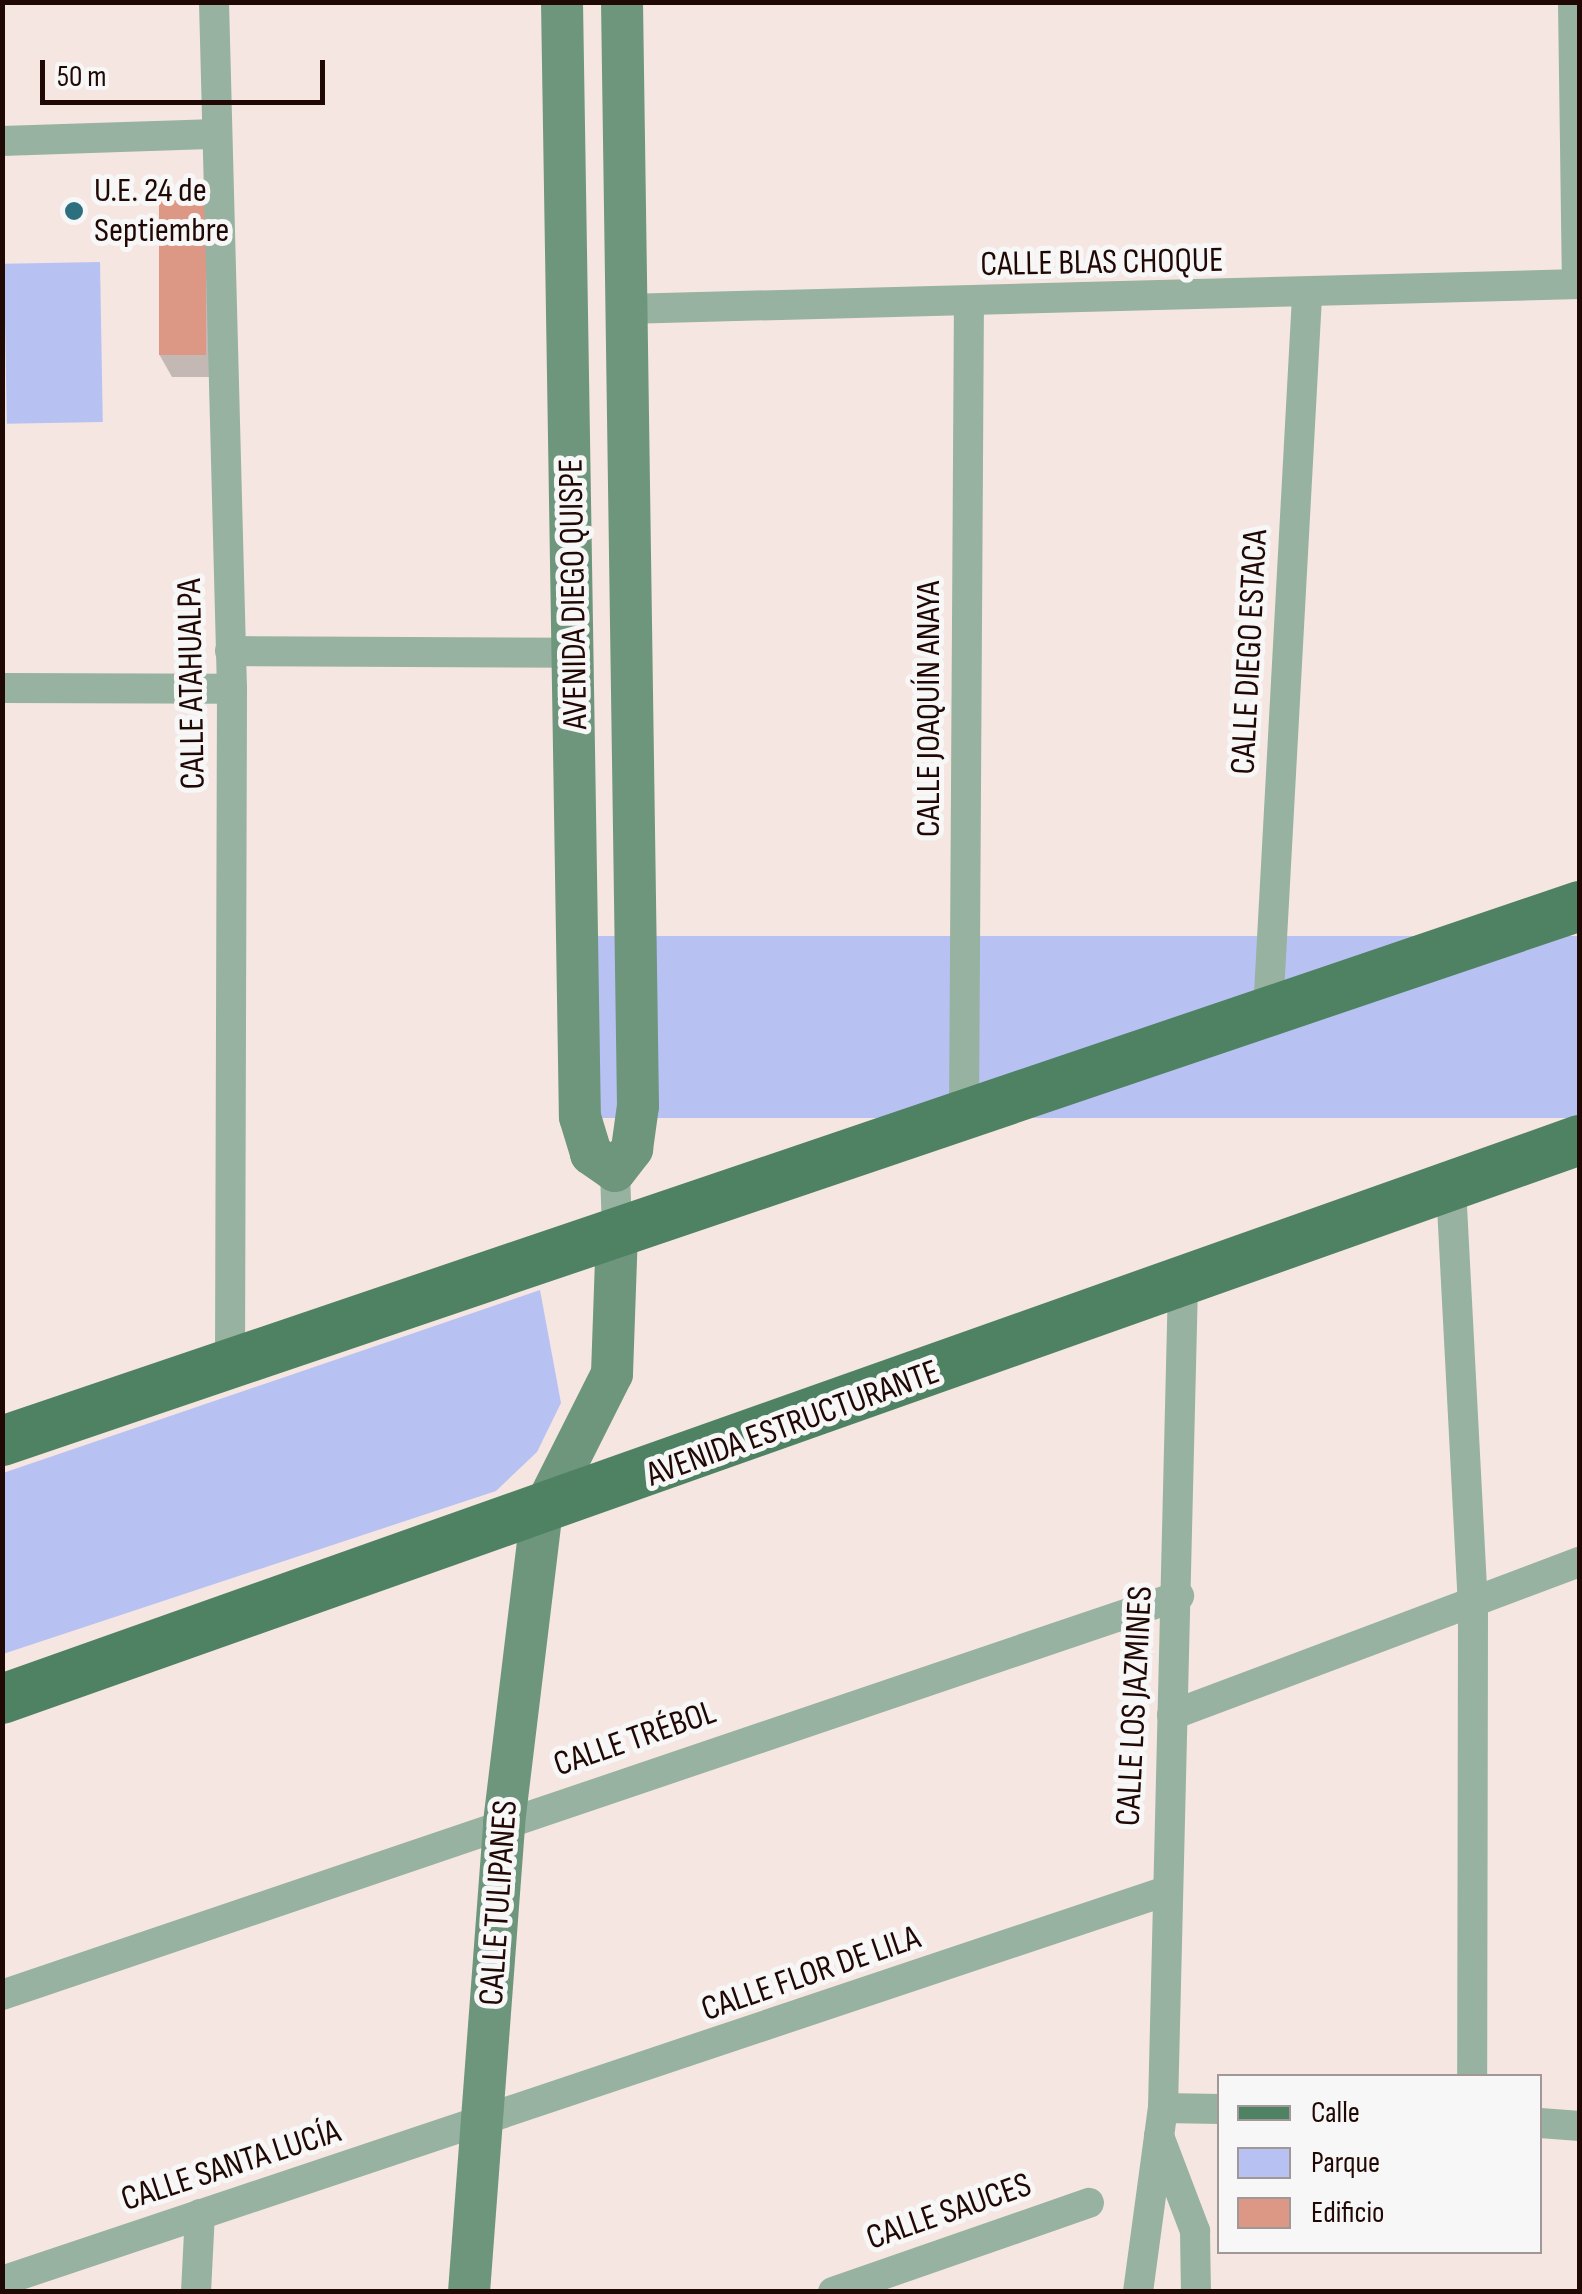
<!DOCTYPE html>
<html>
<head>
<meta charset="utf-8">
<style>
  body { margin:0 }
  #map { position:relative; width:1582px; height:2294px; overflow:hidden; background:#f5e6e2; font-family:"Sofia Sans Condensed",sans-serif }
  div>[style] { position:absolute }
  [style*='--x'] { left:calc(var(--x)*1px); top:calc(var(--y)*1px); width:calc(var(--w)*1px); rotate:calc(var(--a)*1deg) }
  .green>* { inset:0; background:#b8c2f2; transform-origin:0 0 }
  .shadow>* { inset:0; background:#0003 }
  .building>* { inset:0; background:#dd9885; transform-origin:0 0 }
  .street>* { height:30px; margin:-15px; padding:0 15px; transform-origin:15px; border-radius:15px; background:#97b2a0 }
  .secondary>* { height:42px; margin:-21px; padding:0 21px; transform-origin:21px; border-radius:21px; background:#6e967c }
  .primary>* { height:50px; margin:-25px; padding:0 25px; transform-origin:25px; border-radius:25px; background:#4f8263 }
  .dots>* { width:28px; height:28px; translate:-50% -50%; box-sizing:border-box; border:5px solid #f7f7f7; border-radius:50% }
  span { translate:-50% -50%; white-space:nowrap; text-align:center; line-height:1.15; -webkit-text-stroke:10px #f7f7f7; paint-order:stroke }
  .poi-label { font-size:35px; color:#200804 }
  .left { translate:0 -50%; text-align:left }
  .street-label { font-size:35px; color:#200804 }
  .frame { position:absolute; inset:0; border:5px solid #200804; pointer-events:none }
  .legend { position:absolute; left:1217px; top:2074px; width:325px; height:180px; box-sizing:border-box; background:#f7f7f7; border:2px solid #a19796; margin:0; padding:12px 18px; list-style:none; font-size:30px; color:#200804 }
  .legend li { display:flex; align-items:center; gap:20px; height:50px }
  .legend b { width:50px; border:2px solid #a19796 }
  .scale { position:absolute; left:40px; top:60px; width:285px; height:45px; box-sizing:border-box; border:5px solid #200804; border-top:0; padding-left:12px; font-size:30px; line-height:35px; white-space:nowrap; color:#200804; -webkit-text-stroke:8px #f7f7f7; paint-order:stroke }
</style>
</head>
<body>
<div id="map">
  <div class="green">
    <div style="left:100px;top:262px;width:160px;height:96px;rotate:89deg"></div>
    <div style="left:1579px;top:936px;width:182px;height:996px;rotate:90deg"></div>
    <div style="clip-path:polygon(540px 1290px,561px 1403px,537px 1452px,496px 1491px,3px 1654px,3px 1473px)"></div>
  </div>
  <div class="shadow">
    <div style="clip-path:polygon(205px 199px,215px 377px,172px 377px,159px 354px)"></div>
  </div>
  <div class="building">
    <div style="left:159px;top:196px;width:47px;height:159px"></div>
  </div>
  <div class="street">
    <div style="--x:214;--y:2;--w:687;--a:88.5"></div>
    <div style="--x:232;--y:689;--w:675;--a:90.17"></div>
    <div style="--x:1573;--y:2;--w:282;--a:89.2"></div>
    <div style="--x:2;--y:141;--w:215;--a:-1.9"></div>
    <div style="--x:625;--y:309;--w:955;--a:-1.5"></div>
    <div style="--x:230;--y:651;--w:346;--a:0.3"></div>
    <div style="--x:2;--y:688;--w:230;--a:0.2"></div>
    <div style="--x:1268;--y:1012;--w:716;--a:-86.88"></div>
    <div style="--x:964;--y:1115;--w:812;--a:-89.65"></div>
    <div style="--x:615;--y:1171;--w:61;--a:88.1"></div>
    <div style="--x:1451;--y:1187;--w:422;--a:87"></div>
    <div style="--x:1473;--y:1608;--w:468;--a:90.1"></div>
    <div style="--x:1172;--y:1715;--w:436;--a:-20.6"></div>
    <div style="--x:2;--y:1995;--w:1243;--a:-18.73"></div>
    <div style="--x:1163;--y:2108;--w:57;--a:1"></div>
    <div style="--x:1540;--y:2123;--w:40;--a:4.3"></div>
    <div style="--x:1159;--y:2136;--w:102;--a:69.2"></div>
    <div style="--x:1195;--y:2231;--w:61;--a:89.1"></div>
    <div style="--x:2;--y:2281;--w:1224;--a:-18.52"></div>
    <div style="--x:196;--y:2292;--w:78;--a:-87.1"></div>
    <div style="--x:833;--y:2292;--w:271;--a:-19.2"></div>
    <div style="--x:1138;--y:2292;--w:186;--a:-82.3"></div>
    <div style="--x:1163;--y:2108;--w:826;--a:-88.61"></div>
  </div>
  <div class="secondary">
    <div style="--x:562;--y:2;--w:1115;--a:89.08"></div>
    <div style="--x:580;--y:1117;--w:39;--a:73"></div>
    <div style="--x:591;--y:1154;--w:29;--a:35"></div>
    <div style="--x:615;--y:1171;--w:28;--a:-52"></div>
    <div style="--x:632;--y:1149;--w:43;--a:-82.1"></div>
    <div style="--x:638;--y:1106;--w:1104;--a:-90.83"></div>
    <div style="--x:469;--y:2292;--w:470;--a:-85.7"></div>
    <div style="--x:504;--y:1823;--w:310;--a:-83.1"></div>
    <div style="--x:541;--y:1515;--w:158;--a:-63.3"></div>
    <div style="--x:612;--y:1374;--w:142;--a:-88"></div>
  </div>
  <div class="primary">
    <div style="--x:2;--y:1441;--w:1666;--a:-18.73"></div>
    <div style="--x:2;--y:1699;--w:1674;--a:-19.51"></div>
  </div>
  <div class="dots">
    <div style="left:74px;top:211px;background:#2c7080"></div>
  </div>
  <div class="poi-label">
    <span class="left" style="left:94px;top:211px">U.E. 24 de<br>Septiembre</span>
  </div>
  <div class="street-label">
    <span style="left:1102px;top:263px;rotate:-1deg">CALLE BLAS CHOQUE</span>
    <span style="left:574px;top:594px;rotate:-91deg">AVENIDA DIEGO QUISPE</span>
    <span style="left:1250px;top:652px;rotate:-87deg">CALLE DIEGO ESTACA</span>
    <span style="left:192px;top:684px;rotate:-91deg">CALLE ATAHUALPA</span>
    <span style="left:929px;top:709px;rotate:-90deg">CALLE JOAQUÍN ANAYA</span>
    <span style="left:793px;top:1424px;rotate:-20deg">AVENIDA ESTRUCTURANTE</span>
    <span style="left:1135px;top:1706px;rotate:-87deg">CALLE LOS JAZMINES</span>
    <span style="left:635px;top:1739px;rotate:-19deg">CALLE TRÉBOL</span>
    <span style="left:499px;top:1903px;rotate:-86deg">CALLE TULIPANES</span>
    <span style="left:811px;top:1974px;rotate:-19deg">CALLE FLOR DE LILA</span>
    <span style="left:231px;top:2166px;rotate:-18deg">CALLE SANTA LUCÍA</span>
    <span style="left:949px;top:2212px;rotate:-19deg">CALLE SAUCES</span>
  </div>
  <div class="frame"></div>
  <ul class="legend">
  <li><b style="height:12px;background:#4f8263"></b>Calle</li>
  <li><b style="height:28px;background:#b8c2f2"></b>Parque</li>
  <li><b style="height:28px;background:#dd9885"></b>Edificio</li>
  </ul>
  <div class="scale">50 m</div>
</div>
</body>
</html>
